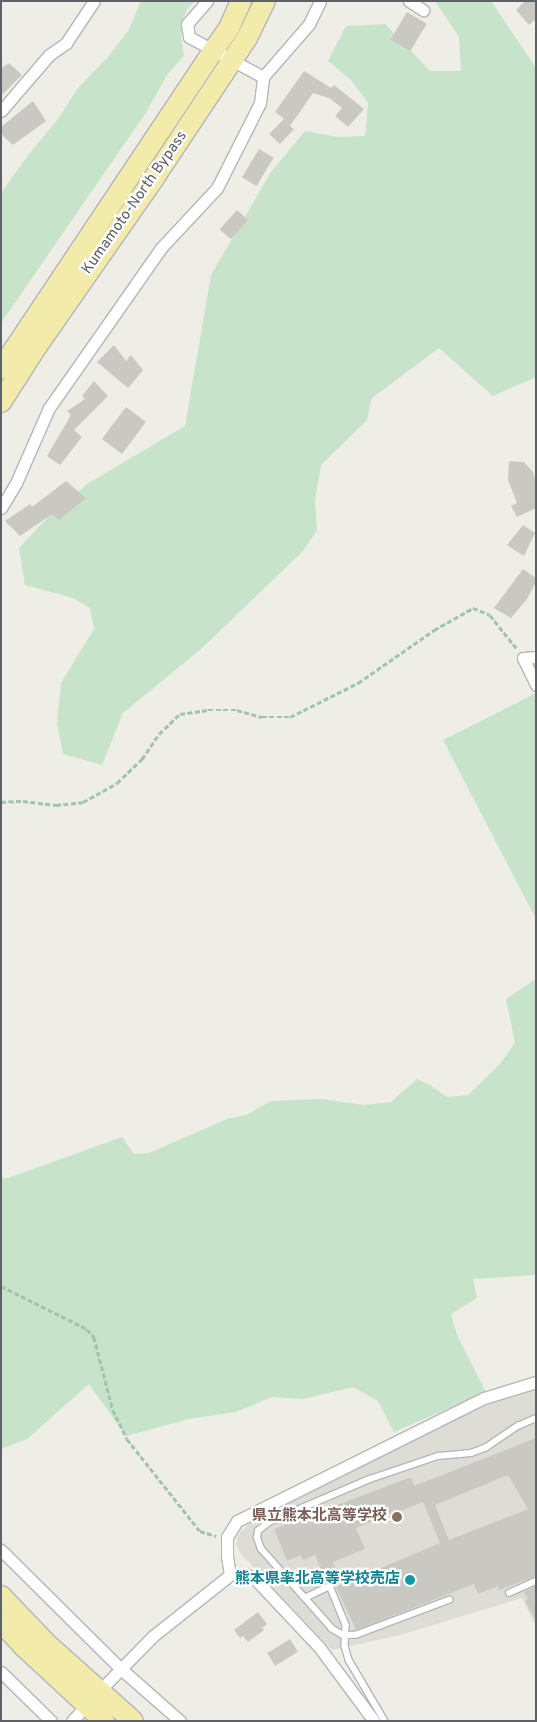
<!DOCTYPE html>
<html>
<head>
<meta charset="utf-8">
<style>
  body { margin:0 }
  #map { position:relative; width:537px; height:1722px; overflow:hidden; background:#eeeee7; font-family:Overpass,"Noto Sans JP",sans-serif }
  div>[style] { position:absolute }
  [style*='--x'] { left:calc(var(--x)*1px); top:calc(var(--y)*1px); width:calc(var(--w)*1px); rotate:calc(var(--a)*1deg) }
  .education>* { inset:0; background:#deddd5 }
  .green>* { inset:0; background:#c7e3ca }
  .building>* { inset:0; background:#cac8c3; transform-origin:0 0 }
  .path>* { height:2.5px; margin-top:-1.25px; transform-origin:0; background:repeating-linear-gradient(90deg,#a1c3ae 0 5px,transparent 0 7.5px) }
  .roads { filter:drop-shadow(1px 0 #b4b6ba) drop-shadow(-1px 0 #b4b6ba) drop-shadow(0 1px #b4b6ba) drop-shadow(0 -1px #b4b6ba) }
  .service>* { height:5.5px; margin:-2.75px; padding:0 2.75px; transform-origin:2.75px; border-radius:2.75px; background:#fff }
  .minor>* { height:11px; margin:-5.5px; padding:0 5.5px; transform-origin:5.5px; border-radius:5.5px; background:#fff }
  .trunk>* { height:20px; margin:-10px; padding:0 10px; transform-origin:10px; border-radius:10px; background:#f2eba9 }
  .dots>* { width:14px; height:14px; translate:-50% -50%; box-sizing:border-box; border:2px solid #fff; border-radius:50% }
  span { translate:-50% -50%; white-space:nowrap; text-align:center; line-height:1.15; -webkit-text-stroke:4.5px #fff; paint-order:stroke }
  .street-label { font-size:15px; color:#5e6165 }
  .education-label { font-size:15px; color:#785e54; font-weight:700 }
  .right { translate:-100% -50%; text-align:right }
  .culture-label { font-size:15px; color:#0d838f; font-weight:700 }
  .frame { position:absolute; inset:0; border:2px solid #5e6165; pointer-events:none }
</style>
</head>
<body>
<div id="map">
  <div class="education">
    <div style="clip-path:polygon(536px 1388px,536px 1626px,522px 1598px,400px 1635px,332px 1650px,241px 1554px,236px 1544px,238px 1535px,251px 1521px,487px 1402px)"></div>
  </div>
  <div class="green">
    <div style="clip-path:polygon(141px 1px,195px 1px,187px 9px,183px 19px,181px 36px,184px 56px,167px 75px,147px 111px,1px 323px,1px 193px,26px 158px,58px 119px,78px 88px,107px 58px,128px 31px)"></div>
    <div style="clip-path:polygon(435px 1px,491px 1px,536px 68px,536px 377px,493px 396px,439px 348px,372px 398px,367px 420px,321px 465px,315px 500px,317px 530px,303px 551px,201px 649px,123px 713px,102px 765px,63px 754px,57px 723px,61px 683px,94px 629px,90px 608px,73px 598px,25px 585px,19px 548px,46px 519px,87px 484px,185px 426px,211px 275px,271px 172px,305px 131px,337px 137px,365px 136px,368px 103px,351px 80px,328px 61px,346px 26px,385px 24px,430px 71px,461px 71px,459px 37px)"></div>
    <div style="clip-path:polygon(536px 693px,536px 919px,443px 740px)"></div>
    <div style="clip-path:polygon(536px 979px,536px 1275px,473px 1279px,477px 1298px,451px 1314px,457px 1335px,486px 1392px,394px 1432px,378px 1401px,353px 1387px,303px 1399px,272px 1397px,236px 1412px,189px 1419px,126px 1436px,89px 1384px,27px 1439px,1px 1449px,1px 1178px,8px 1178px,122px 1137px,134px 1154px,149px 1153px,227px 1119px,246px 1115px,271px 1101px,322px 1099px,364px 1105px,391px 1102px,417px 1079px,430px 1085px,447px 1097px,468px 1095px,500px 1064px,515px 1043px,506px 999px)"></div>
  </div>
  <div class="building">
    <div style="clip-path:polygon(525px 1px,536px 1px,536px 19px,529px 25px,516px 10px)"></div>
    <div style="left:407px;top:12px;width:23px;height:32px;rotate:31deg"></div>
    <div style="clip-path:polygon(9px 63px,22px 75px,1px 96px,1px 68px)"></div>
    <div style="clip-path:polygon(304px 71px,331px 88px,334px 85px,364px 109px,348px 127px,335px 116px,342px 108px,329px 98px,313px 93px,290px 126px,294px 129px,280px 144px,269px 134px,284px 119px,275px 112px)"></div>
    <div style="clip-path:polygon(33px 101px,46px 121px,13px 145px,1px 134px,1px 127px)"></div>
    <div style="left:259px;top:149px;width:17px;height:33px;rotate:31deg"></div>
    <div style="left:237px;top:210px;width:15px;height:26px;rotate:42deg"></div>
    <div style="clip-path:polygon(114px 345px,126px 361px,131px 355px,143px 370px,128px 388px,97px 362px)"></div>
    <div style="clip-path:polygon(94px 381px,108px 396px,74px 430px,82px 437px,60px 465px,47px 456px,71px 415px,67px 411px,85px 399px,82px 396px)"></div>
    <div style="left:126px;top:407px;width:25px;height:40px;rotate:37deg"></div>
    <div style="clip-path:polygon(509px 461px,524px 462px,533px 472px,536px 482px,536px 508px,517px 517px,511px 506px,517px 503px,508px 480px)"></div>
    <div style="clip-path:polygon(66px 481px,86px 498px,59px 520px,52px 514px,20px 536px,5px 521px,30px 504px,32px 507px)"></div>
    <div style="clip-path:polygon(523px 525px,535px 533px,524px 556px,507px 545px)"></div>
    <div style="clip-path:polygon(523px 569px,536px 578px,536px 582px,527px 599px,511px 618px,494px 608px)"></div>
    <div style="clip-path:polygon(evenodd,536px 1438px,536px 1576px,499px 1590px,498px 1586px,478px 1594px,474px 1584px,356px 1630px,336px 1587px,440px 1543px,423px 1502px,356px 1528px,365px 1549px,333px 1562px,339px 1577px,326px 1582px,315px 1555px,303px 1560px,301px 1555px,287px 1561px,274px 1529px,411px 1477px,414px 1486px,536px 1438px,508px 1475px,528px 1509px,449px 1540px,435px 1505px,508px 1475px)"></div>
    <div style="clip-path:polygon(536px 1586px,536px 1621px,525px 1601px,528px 1599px,524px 1592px)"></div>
    <div style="clip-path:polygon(258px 1612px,267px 1624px,262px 1628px,264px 1630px,248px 1642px,243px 1636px,240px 1638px,234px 1630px)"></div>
    <div style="left:290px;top:1639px;width:15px;height:27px;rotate:58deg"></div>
  </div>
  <div class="path">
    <div style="--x:1;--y:802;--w:22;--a:-3"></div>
    <div style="--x:23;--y:801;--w:33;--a:7"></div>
    <div style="--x:56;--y:805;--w:27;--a:-6"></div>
    <div style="--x:83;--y:802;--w:39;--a:-29"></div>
    <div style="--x:117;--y:783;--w:35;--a:-44"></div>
    <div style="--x:142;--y:759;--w:30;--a:-56"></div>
    <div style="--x:159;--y:734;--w:29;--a:-44"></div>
    <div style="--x:180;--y:714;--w:28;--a:-8"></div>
    <div style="--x:208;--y:710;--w:29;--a:0"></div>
    <div style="--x:237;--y:710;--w:26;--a:16"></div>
    <div style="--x:262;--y:717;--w:28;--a:0"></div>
    <div style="--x:290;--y:717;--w:76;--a:-26.6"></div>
    <div style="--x:358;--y:683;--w:93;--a:-34.9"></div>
    <div style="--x:434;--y:630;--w:45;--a:-29.4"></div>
    <div style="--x:473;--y:608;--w:18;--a:22"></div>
    <div style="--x:490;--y:615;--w:43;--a:51.5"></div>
    <div style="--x:1;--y:1286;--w:96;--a:26.6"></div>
    <div style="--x:87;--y:1329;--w:11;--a:49"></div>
    <div style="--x:94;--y:1337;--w:75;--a:75.4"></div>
    <div style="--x:113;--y:1410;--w:32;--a:64"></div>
    <div style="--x:127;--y:1439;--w:117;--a:51.6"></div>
    <div style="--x:200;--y:1531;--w:17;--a:17"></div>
  </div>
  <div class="roads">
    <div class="service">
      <div style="--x:509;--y:1593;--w:30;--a:-24"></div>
      <div style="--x:305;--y:1598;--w:28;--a:-26"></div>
      <div style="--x:330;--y:1586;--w:42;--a:67.7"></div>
      <div style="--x:346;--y:1625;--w:21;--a:93"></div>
      <div style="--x:345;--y:1646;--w:15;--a:74"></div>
      <div style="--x:349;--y:1660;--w:71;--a:59.5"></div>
      <div style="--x:450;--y:1600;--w:99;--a:159.4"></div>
      <div style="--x:357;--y:1635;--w:13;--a:176"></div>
      <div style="--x:344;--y:1636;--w:14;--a:-150"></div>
      <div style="--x:332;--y:1629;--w:107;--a:-131.6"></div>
      <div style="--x:261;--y:1549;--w:12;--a:-110"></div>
      <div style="--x:257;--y:1538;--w:7;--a:-82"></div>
      <div style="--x:258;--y:1531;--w:14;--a:-39"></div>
      <div style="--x:269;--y:1522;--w:110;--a:-23.1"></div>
      <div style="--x:370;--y:1479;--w:72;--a:-18.7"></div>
      <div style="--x:438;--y:1456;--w:33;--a:-5"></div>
      <div style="--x:471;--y:1453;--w:15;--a:-20"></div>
      <div style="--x:485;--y:1448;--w:40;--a:-34"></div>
      <div style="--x:518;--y:1426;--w:20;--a:-24"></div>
    </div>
    <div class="minor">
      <div style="--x:207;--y:1;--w:30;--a:131"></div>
      <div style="--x:187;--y:24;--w:13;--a:81"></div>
      <div style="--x:189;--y:37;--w:84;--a:28.4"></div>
      <div style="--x:409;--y:1;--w:17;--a:33"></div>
      <div style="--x:1;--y:111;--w:74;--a:-49.4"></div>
      <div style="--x:49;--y:55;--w:21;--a:-35"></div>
      <div style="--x:66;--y:43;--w:50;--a:-56.3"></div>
      <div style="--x:1;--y:508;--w:29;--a:-59"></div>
      <div style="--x:16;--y:483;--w:82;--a:-66.3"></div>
      <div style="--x:49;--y:408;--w:195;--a:-55"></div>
      <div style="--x:161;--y:248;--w:82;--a:-47"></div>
      <div style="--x:217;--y:188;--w:95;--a:-63.2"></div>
      <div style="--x:260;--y:103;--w:26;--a:-83"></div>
      <div style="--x:263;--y:77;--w:70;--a:-49"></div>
      <div style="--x:309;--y:24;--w:25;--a:-64"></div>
      <div style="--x:536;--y:657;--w:13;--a:176"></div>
      <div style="--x:523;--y:658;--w:30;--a:64"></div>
      <div style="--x:1;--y:1550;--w:169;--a:44.8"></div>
      <div style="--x:121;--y:1669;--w:79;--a:41.4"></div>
      <div style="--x:230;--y:1575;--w:19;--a:-99"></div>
      <div style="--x:227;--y:1556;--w:19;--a:-90"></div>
      <div style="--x:227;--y:1537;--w:19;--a:-58"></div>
      <div style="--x:237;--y:1521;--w:276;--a:-26.5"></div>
      <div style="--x:484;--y:1398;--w:54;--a:-17.1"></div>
      <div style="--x:1;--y:1672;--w:70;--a:44.4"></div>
      <div style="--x:107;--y:1683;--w:66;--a:-45.6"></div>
      <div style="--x:153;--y:1636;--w:98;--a:-38.4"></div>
      <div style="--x:230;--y:1575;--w:15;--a:-4"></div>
      <div style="--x:245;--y:1574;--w:11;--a:27"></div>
      <div style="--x:255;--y:1579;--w:93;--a:46.7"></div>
      <div style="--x:319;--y:1647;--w:92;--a:53.4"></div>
      <div style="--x:72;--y:1721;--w:13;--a:-48"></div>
    </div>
    <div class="trunk">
      <div style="--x:1;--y:369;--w:382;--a:-56.3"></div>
      <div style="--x:213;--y:51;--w:28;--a:-55"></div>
      <div style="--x:229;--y:28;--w:30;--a:-66"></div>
      <div style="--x:1;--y:402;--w:67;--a:-57.3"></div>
      <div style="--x:37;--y:346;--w:205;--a:-55.1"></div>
      <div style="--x:154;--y:178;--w:168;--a:-56.4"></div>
      <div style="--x:247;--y:38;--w:41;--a:-64.1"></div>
      <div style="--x:1;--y:1596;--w:66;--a:46.2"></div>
      <div style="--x:47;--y:1644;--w:115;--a:41.8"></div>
      <div style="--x:1;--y:1622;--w:33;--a:47"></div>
      <div style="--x:23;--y:1646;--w:110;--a:42.8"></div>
    </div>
  </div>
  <div class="dots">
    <div style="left:397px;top:1517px;background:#8d6e63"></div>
    <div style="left:410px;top:1580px;background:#0f9aa8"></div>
  </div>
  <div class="street-label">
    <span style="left:135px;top:203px;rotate:-55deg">Kumamoto-North Bypass</span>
  </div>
  <div class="education-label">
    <span class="right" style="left:387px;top:1517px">県立熊本北高等学校</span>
  </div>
  <div class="culture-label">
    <span class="right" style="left:400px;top:1580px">熊本県率北高等学校売店</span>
  </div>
  <div class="frame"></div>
</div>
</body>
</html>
